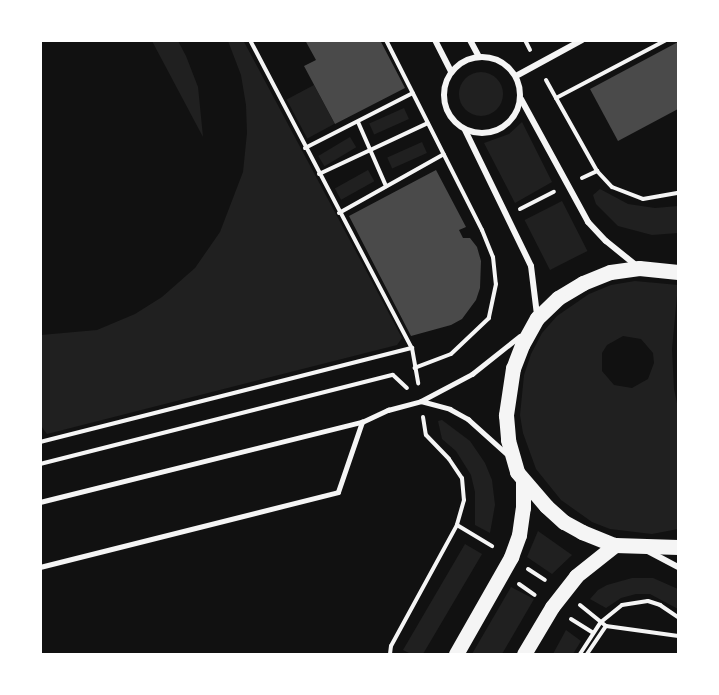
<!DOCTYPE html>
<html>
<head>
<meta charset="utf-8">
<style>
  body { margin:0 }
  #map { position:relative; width:719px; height:695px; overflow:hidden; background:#111; font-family:"PT Sans",sans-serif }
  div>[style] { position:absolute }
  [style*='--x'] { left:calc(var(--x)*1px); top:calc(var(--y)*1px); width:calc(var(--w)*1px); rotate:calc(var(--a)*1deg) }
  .green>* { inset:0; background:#202020; transform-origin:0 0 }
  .round { border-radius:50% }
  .building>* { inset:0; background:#4a4a4a }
  .path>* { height:4px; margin:-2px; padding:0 2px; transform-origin:2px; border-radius:2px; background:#f5f5f5 }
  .service>* { height:4.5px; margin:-2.25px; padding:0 2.25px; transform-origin:2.25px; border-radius:2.25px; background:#f5f5f5 }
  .minor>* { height:6px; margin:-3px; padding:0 3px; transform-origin:3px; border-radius:3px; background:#f5f5f5 }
  .minor>.ring { margin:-3px; padding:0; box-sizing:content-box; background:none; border:6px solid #f5f5f5; border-radius:50% }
  .primary>* { height:15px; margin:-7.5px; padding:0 7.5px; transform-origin:7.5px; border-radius:7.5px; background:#f5f5f5 }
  span { translate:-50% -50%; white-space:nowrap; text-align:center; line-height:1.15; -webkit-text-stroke:6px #fff; paint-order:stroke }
  .frame { position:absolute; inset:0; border:42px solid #fff; pointer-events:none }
</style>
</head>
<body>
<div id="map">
  <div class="green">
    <div style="clip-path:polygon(243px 40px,402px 338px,397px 345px,47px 434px,41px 426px,41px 335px,97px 330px,135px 314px,162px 297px,195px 268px,220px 232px,243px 172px,247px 133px,246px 105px,241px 75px,228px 41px)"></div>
    <div style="clip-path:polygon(152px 41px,178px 41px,186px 56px,198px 87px,203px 137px)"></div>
    <div class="round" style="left:459px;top:72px;width:44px;height:44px"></div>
    <div style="left:314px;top:85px;width:44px;height:31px;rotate:62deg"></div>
    <div style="left:404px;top:108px;width:12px;height:38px;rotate:66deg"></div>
    <div style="clip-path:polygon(522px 122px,552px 182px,515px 203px,484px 143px,509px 134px)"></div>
    <div style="left:350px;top:137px;width:12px;height:37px;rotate:59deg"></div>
    <div style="left:422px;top:142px;width:12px;height:38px;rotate:66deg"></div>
    <div style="left:368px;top:170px;width:13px;height:38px;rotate:61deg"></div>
    <div style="clip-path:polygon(600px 189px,628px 204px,655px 208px,678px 206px,678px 233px,652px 235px,618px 226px,596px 204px,593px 195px)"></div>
    <div style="left:562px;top:201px;width:56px;height:42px;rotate:63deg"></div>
    <div style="clip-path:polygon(evenodd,635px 281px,678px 285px,672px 349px,674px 389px,678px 408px,678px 529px,652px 534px,610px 529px,592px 522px,561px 500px,536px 469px,523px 433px,520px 415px,524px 375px,531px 354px,542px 333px,557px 316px,589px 294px,611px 285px,635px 281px,623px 336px,641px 339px,653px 353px,654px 363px,648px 379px,632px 388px,614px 385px,602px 371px,602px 353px,607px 345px,623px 336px)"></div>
    <div style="clip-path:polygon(442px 420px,470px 441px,485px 463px,492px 480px,495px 505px,490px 533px,475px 525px,475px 492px,471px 475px,456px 451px,442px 439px,438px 421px)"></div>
    <div style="clip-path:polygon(538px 531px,572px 555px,552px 574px,527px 557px)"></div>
    <div style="clip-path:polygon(465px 544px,482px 554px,423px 654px,411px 654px,403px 650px)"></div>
    <div style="clip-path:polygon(632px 578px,653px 578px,678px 589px,678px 609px,650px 594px,636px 594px,621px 598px,606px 608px,590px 599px,598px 590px,607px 585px)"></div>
    <div style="clip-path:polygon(511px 587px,534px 599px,502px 654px,472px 654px)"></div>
    <div style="clip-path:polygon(566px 630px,581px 641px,573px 654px,553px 654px)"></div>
  </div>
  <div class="building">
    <div style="clip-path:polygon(305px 40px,380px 40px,405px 88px,335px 124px,304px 66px,316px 60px)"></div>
    <div style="clip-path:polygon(678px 42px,678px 109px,618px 141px,590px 89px)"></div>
    <div style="clip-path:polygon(436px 170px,466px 227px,459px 230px,463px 238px,470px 238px,477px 247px,481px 261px,480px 288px,476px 300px,462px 319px,451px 325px,411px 336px,349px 216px)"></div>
  </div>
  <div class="path">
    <div style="--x:250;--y:40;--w:348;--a:62.3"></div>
    <div style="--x:412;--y:348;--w:36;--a:80"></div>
    <div style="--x:386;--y:40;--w:213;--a:63.2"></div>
    <div style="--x:482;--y:230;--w:29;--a:68"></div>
    <div style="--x:493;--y:257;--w:27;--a:84"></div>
    <div style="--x:496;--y:284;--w:35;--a:102"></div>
    <div style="--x:489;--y:318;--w:52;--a:136.5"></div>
    <div style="--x:451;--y:354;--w:39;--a:159"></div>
    <div style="--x:525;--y:40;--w:11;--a:63"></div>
    <div style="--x:546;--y:80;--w:21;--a:61"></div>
    <div style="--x:358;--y:122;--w:70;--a:66.4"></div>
    <div style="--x:305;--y:148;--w:121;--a:-27"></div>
    <div style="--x:597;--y:171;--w:84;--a:-119.3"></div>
    <div style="--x:556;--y:98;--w:124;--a:-27.8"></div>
    <div style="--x:319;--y:174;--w:120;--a:-25.1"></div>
    <div style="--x:582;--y:178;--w:17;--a:-25"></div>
    <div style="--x:597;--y:171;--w:22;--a:47"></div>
    <div style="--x:612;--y:187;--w:33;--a:21"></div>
    <div style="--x:643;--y:199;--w:36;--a:-10"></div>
    <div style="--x:520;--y:209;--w:38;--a:-27"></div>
    <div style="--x:339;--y:213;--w:120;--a:-29.3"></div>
    <div style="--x:423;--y:417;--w:18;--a:81"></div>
    <div style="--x:426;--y:435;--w:33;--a:46"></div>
    <div style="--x:449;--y:459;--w:23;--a:56"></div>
    <div style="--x:462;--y:478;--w:22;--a:85"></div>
    <div style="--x:464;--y:500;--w:26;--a:106"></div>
    <div style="--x:457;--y:525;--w:41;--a:31"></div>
    <div style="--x:40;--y:442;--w:384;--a:-14.2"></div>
    <div style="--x:40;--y:464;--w:364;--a:-14.2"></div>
    <div style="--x:393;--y:375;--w:19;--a:43"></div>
    <div style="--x:528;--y:569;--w:20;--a:33"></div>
    <div style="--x:519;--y:584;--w:19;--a:35"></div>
    <div style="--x:580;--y:605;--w:33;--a:39"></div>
    <div style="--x:606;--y:626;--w:73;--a:7.9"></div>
    <div style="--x:571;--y:619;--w:26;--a:32"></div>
    <div style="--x:390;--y:654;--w:8;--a:-83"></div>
    <div style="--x:391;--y:646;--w:138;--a:-61.4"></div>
    <div style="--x:580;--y:654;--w:38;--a:-57"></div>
    <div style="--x:601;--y:622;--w:27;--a:-39"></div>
    <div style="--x:622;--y:605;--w:26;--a:-9"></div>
    <div style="--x:648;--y:601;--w:13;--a:18"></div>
    <div style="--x:660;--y:605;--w:22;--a:34"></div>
    <div style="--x:587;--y:654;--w:34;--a:-56"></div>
  </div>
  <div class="service">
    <div style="--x:421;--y:401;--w:30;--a:15"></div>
    <div style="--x:450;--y:409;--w:21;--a:29"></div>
    <div style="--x:468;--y:419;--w:51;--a:41.8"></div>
    <div style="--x:40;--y:502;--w:332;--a:-14"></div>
    <div style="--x:362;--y:422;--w:29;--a:-25"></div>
    <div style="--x:388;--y:410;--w:34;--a:-15"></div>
    <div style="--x:421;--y:401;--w:58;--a:-27.9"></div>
    <div style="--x:472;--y:374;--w:61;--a:-38.4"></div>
    <div style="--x:40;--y:567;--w:307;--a:-14.1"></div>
    <div style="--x:338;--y:492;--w:74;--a:-71.1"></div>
  </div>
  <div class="minor">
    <div style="--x:435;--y:40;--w:36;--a:63"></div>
    <div style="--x:470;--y:40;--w:19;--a:62"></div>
    <div class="ring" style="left:444px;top:57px;width:70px;height:70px"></div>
    <div style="--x:516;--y:76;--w:75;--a:-28.6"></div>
    <div style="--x:521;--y:99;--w:140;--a:61.4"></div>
    <div style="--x:588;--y:222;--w:26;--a:47"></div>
    <div style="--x:606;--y:241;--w:38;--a:39"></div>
    <div style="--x:465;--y:130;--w:151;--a:64.1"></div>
    <div style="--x:531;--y:266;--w:49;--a:83"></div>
    <div style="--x:646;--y:550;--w:36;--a:28"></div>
  </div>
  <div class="primary">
    <div style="--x:678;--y:272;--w:39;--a:-174"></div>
    <div style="--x:639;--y:268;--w:29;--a:172"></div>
    <div style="--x:610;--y:272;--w:29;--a:158"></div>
    <div style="--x:583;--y:283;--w:29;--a:149"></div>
    <div style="--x:558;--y:298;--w:29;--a:136"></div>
    <div style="--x:537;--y:318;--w:31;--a:119"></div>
    <div style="--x:522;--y:345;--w:25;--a:111"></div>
    <div style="--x:513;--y:368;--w:48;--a:98.5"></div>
    <div style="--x:506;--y:415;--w:25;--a:85"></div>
    <div style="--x:508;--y:440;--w:33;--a:74"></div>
    <div style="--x:517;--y:472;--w:45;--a:49.5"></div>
    <div style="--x:546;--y:506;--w:24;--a:42"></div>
    <div style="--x:564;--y:522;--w:21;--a:29"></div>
    <div style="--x:582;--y:532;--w:35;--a:22"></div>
    <div style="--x:615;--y:545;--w:63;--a:1.8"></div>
    <div style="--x:456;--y:654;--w:112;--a:-60.4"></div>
    <div style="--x:511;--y:557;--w:23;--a:-70"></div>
    <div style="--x:519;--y:535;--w:27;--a:-82"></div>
    <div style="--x:523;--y:508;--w:27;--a:-90"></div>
    <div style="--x:524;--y:654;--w:55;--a:-59.2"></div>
    <div style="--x:552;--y:607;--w:39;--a:-52"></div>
    <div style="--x:576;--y:576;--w:50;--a:-38.5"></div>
  </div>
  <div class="frame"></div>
</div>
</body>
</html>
